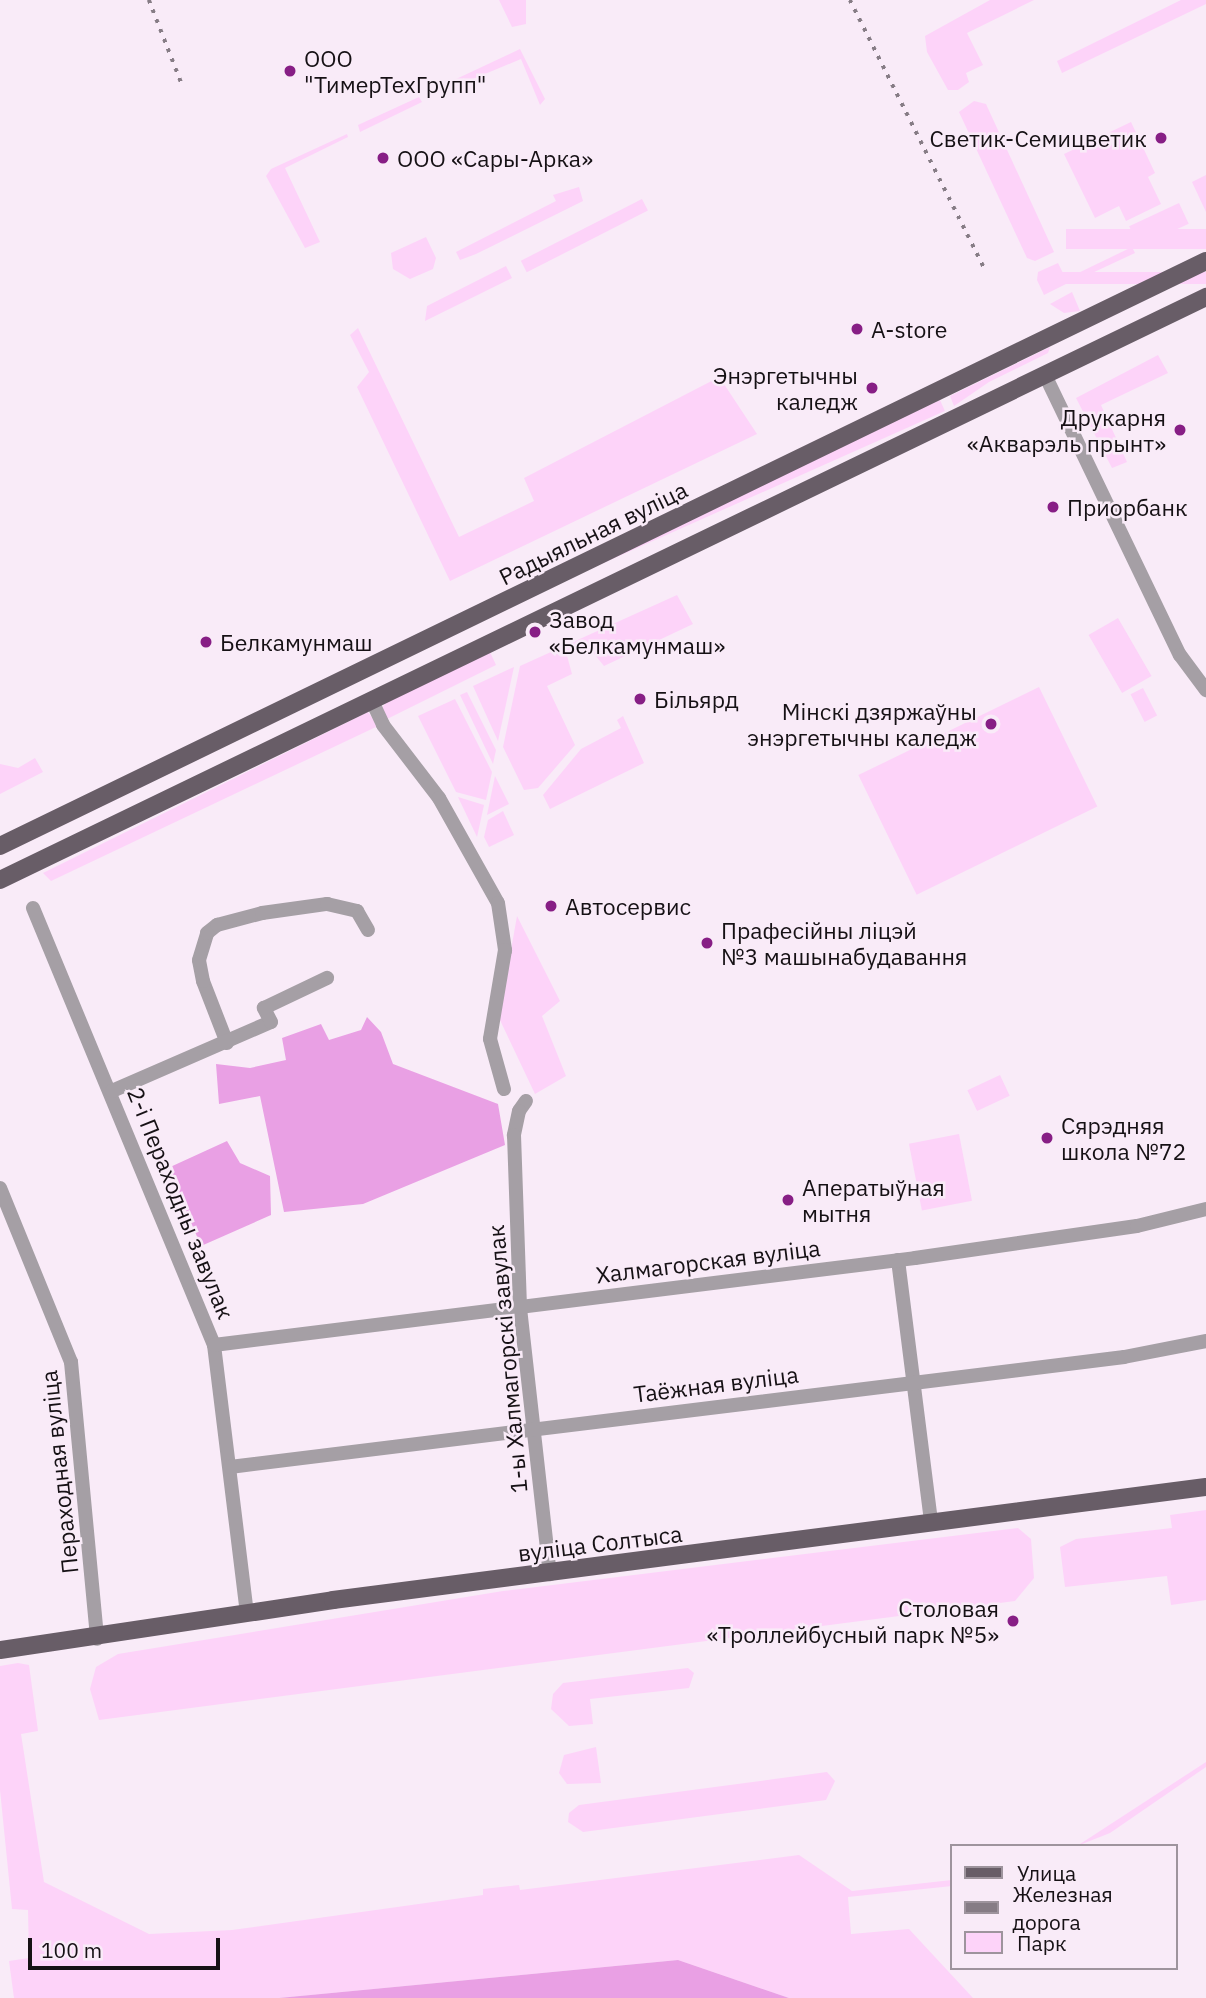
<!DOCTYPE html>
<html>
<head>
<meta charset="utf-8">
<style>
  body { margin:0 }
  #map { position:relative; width:1206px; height:1998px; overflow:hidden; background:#f9ebf8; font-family:"IBM Plex Sans",sans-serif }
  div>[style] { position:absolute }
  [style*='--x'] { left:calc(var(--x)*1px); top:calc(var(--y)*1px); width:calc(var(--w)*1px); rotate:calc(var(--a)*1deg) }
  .green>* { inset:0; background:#fdd3f9; transform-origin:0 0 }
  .forest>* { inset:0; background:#e9a0e4 }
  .minor>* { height:14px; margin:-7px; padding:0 7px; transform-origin:7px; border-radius:7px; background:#a59fa5 }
  .major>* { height:18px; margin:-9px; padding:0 9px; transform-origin:9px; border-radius:9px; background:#685d67 }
  .rail>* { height:3.5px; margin-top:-1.75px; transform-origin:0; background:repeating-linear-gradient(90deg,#867c85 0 3.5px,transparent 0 10.5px) }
  .dots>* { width:19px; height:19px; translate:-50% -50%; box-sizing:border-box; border:4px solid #f9ebf8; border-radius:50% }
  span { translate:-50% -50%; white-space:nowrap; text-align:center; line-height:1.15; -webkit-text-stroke:5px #f9ebf8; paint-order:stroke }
  .poi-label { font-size:23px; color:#161115 }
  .left { translate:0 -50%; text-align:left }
  .right { translate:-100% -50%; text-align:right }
  .street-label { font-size:23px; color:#161115 }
  .legend { position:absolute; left:950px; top:1844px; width:228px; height:126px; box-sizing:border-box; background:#f9ebf8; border:2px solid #9e949d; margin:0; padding:9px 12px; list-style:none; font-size:21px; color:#161115 }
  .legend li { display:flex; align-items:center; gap:14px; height:35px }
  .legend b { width:35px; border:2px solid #9e949d }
  .scale { position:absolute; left:28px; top:1938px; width:192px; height:32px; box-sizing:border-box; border:4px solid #161115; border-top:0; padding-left:9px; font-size:21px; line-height:24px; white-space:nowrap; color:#161115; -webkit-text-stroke:5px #f9ebf8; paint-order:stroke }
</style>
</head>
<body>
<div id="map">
  <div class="green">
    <div style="clip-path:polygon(499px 0,526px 0,526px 24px,512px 27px)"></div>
    <div style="clip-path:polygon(990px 0,1034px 0,967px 33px,983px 65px,966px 73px,969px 82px,958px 90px,948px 90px,927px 52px,925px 36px)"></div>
    <div style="clip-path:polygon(1181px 0,1206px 0,1206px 4px,1062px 73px,1057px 61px)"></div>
    <div style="clip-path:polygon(520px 49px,545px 99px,540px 105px,521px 59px,454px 87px,454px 80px)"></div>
    <div style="clip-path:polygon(419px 97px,422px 102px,360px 132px,358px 125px)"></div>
    <div style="clip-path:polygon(974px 101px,986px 104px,1054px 252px,1035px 261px,1027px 258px,959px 112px)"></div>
    <div style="clip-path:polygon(1131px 122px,1155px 173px,1148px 177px,1161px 204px,1126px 221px,1119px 206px,1095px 218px,1064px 154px)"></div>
    <div style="clip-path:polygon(347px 134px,348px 137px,285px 168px,320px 242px,305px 248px,266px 176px,271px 169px)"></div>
    <div style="clip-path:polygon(1206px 175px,1206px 212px,1192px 182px)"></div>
    <div style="clip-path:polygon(579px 187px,583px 201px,476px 254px,460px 260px,456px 252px,556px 201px,553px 195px)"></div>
    <div style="left:642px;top:199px;width:13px;height:136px;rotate:63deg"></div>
    <div style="left:1179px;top:203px;width:23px;height:55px;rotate:65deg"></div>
    <div style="left:1206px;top:229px;width:20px;height:140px;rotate:90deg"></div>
    <div style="clip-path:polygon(426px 237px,436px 258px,433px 269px,410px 279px,393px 269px,391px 253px)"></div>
    <div style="clip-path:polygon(1132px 247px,1135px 253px,1075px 281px,1072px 276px)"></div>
    <div style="clip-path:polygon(1058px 263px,1068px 283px,1044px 295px,1037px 280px,1038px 272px)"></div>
    <div style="clip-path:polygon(506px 266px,512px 278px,425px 321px,427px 306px)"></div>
    <div style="left:1206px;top:272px;width:12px;height:144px;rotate:90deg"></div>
    <div style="clip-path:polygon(1072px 292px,1080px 311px,1064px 313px,1050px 304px)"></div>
    <div style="clip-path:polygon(358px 328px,459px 537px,534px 501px,524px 478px,727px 373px,722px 381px,757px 434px,450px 581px,357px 387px,369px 372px,350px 335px)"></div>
    <div style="clip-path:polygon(1050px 347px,1048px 353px,989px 382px,954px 406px,950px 396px)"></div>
    <div style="clip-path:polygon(1158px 355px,1168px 373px,1101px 405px,1127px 462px,1112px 468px,1076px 398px)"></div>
    <div style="left:940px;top:400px;width:12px;height:504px;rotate:66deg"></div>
    <div style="clip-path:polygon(677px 595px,693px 624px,604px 666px,586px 644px,566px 652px,572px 674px,547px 686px,575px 745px,538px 788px,524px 790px,503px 747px,520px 666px)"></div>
    <div style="left:1118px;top:618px;width:67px;height:34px;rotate:60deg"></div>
    <div style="clip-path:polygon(490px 652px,496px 665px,385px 720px,382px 708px,387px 701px)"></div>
    <div style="clip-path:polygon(514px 667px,498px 741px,473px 686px)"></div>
    <div style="left:1039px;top:687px;width:133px;height:201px;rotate:64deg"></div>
    <div style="left:1143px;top:688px;width:31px;height:14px;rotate:63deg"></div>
    <div style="clip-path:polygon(467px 692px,496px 750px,493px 764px,460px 695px)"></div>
    <div style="clip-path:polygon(455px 699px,492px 772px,486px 800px,456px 792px,418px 716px)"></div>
    <div style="clip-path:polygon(368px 712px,378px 726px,51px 881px,43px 873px)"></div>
    <div style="clip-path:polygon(623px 716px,644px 763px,550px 809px,543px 795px,581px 749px,621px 728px,617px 720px)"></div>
    <div style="clip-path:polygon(35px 758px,43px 772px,0 794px,0 764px,18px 768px)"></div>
    <div style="clip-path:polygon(495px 776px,509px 804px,487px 815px)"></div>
    <div style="clip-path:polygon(458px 797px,484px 805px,477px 837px)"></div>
    <div style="clip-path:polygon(503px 811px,514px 835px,489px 847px,484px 837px,488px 820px)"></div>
    <div style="clip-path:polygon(517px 916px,560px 1001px,542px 1016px,566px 1076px,535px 1094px,499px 1018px)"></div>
    <div style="left:1000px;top:1075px;width:23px;height:36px;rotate:65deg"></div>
    <div style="left:959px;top:1134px;width:68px;height:51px;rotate:79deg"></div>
    <div style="clip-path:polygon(1206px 1510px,1206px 1600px,1171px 1605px,1167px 1576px,1065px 1587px,1060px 1547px,1076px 1539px,1172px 1528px,1170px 1515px)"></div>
    <div style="clip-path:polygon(1018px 1528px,1031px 1539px,1034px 1578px,1015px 1601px,99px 1720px,90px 1689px,96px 1667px,118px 1654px,503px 1591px)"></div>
    <div style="clip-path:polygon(18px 1663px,29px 1665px,38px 1731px,21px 1734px,44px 1882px,149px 1934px,232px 1930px,483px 1895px,483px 1889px,519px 1885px,520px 1890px,799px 1855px,852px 1891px,952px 1880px,952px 1886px,848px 1897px,851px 1934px,909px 1929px,973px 1998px,789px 1998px,678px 1960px,279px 1998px,14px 1998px,9px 1961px,29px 1958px,28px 1910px,12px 1909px,0 1790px,0 1666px)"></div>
    <div style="clip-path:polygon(688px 1668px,694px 1673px,689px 1688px,590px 1699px,593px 1724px,569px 1726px,551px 1709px,553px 1694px,563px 1683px)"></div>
    <div style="clip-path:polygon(596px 1747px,601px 1783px,567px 1784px,559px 1773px,564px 1755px)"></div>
    <div style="clip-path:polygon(1206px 1762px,1206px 1767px,1110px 1833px,1077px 1846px)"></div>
    <div style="clip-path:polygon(827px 1772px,835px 1781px,826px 1800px,583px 1832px,568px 1822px,569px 1813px,579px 1805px)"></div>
  </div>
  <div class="forest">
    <div style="clip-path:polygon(367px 1017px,381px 1032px,393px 1064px,498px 1104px,505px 1145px,363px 1204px,284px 1212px,260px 1096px,219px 1104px,216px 1064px,250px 1068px,286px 1060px,282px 1038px,321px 1024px,329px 1040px,361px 1030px)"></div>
    <div style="clip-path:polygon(227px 1141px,240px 1163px,270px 1176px,271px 1215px,201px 1246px,168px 1168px)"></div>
    <div style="clip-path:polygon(678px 1960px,789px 1998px,279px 1998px)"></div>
  </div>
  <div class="minor">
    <div style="--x:1045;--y:375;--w:311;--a:64.3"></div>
    <div style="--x:1180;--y:655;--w:44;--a:53.4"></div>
    <div style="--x:372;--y:701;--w:26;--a:65"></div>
    <div style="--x:383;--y:725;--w:92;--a:52.5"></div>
    <div style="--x:439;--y:798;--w:120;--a:60.7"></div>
    <div style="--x:498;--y:903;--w:48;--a:81.5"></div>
    <div style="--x:505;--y:950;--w:90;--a:99.6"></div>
    <div style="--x:490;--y:1039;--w:52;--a:74.4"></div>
    <div style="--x:33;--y:908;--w:473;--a:67.5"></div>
    <div style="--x:214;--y:1345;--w:270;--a:83"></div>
    <div style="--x:227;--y:1043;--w:66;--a:-111.2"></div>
    <div style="--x:203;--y:981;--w:21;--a:-101"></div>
    <div style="--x:199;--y:960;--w:28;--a:-73"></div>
    <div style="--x:207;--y:933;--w:13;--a:-39"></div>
    <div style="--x:217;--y:925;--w:47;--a:-14.9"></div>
    <div style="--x:262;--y:913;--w:66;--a:-7.9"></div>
    <div style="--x:327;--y:904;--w:31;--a:13"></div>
    <div style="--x:357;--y:911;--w:22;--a:60"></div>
    <div style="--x:112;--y:1091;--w:173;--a:-23.5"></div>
    <div style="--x:271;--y:1022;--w:16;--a:-117"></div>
    <div style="--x:264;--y:1008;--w:70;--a:-25.5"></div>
    <div style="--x:526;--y:1101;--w:12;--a:125"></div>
    <div style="--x:519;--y:1111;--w:25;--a:102"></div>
    <div style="--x:514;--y:1135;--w:173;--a:88"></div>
    <div style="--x:520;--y:1308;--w:268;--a:83.6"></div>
    <div style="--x:0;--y:1188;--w:188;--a:67.8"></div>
    <div style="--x:71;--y:1362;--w:278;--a:84.6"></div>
    <div style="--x:898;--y:1260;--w:264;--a:82.8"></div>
    <div style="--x:214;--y:1345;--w:706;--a:-7.07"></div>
    <div style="--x:915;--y:1258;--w:224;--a:-8.2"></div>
    <div style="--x:1137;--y:1226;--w:71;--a:-13.8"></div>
    <div style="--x:230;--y:1467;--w:901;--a:-7.01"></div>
    <div style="--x:1124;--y:1357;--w:84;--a:-11"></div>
  </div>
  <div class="major">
    <div style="--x:0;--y:846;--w:1340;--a:-25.88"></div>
    <div style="--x:0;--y:880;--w:1340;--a:-25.8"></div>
    <div style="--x:0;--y:1650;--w:337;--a:-8.5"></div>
    <div style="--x:333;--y:1600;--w:880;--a:-7.38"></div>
  </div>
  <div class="rail">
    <div style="--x:149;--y:0;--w:88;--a:68.7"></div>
    <div style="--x:850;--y:0;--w:300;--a:63.4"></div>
  </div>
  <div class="dots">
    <div style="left:290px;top:71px;background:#871e85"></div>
    <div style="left:1161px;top:138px;background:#871e85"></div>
    <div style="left:383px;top:158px;background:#871e85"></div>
    <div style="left:857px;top:329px;background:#871e85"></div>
    <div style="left:872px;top:388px;background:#871e85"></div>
    <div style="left:1180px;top:430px;background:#871e85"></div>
    <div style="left:1053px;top:507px;background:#871e85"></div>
    <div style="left:535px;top:632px;background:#871e85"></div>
    <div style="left:206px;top:642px;background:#871e85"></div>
    <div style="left:640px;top:699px;background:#871e85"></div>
    <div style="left:991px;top:724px;background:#871e85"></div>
    <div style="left:551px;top:906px;background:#871e85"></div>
    <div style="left:707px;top:943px;background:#871e85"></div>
    <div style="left:1047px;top:1138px;background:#871e85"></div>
    <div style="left:788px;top:1200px;background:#871e85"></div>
    <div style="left:1013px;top:1621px;background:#871e85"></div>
  </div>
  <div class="poi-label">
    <span class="left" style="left:304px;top:71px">ООО<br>"ТимерТехГрупп"</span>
    <span class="right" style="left:1147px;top:138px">Светик-Семицветик</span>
    <span class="left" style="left:397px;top:158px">ООО «Сары-Арка»</span>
    <span class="left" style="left:871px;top:329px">А-store</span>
    <span class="right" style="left:858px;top:388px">Энэргетычны<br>каледж</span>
    <span class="right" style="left:1166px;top:430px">Друкарня<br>«Акварэль прынт»</span>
    <span class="left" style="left:1067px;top:507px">Приорбанк</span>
    <span class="left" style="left:549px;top:632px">Завод<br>«Белкамунмаш»</span>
    <span class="left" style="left:220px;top:642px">Белкамунмаш</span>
    <span class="left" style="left:654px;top:699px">Більярд</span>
    <span class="right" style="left:977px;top:724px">Мінскі дзяржаўны<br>энэргетычны каледж</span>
    <span class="left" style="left:565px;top:906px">Автосервис</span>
    <span class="left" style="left:721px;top:943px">Прафесійны ліцэй<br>№3 машынабудавання</span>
    <span class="left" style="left:1061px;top:1138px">Сярэдняя<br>школа №72</span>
    <span class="left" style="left:802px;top:1200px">Аператыўная<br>мытня</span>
    <span class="right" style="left:999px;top:1621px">Столовая<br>«Троллейбусный парк №5»</span>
  </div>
  <div class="street-label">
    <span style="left:593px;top:533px;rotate:-26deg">Радыяльная вуліца</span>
    <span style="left:181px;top:1203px;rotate:68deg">2-і Пераходны завулак</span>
    <span style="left:708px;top:1261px;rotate:-7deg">Халмагорская вуліца</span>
    <span style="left:507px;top:1359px;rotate:-95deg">1-ы Халмагорскі завулак</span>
    <span style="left:716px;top:1384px;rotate:-7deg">Таёжная вуліца</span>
    <span style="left:59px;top:1472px;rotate:-96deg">Пераходная вуліца</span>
    <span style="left:600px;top:1543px;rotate:-7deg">вуліца Солтыса</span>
  </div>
  <ul class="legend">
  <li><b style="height:9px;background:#685d67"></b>Улица</li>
  <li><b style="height:9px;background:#867c85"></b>Железная дорога</li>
  <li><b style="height:19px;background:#fdd3f9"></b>Парк</li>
  </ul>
  <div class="scale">100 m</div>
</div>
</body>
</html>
